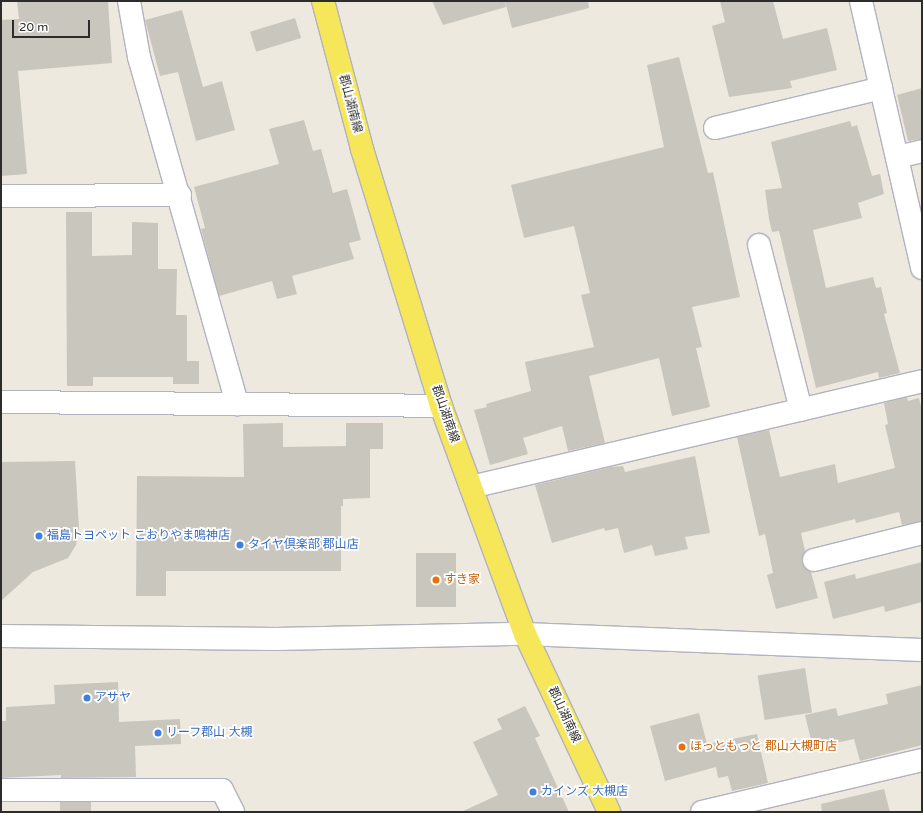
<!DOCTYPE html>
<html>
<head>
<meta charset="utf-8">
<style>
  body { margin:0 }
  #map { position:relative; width:923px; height:813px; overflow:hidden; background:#eee9de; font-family:"Varela Round","Noto Sans JP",sans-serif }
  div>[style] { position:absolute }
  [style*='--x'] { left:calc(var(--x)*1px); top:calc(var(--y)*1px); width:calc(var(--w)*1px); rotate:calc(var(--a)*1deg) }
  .building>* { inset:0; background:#c9c6bd; transform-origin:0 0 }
  .roads { filter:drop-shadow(1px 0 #b2b2c0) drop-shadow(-1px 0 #b2b2c0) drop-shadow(0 1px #b2b2c0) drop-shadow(0 -1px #b2b2c0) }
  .minor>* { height:22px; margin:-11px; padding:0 11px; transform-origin:11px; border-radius:11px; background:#fff }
  .major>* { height:22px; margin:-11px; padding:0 11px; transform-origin:11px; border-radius:11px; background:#f6e75a }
  .dots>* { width:11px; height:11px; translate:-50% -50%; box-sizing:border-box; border:2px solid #fff; border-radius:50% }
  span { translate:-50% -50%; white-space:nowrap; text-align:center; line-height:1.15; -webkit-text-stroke:3.5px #fff; paint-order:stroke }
  .street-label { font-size:12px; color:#2c2c2c }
  .shop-label { font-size:12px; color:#366cbe }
  .left { translate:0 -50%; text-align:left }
  .food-label { font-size:12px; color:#c56008 }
  .frame { position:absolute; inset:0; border:2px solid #2c2c2c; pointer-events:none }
  .scale { position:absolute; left:12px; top:20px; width:78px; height:18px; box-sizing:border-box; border:2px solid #2c2c2c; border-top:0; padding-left:5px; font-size:12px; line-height:14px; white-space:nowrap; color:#2c2c2c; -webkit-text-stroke:3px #fff; paint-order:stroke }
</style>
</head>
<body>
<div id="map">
  <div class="building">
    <div style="clip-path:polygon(17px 1px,108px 1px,112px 63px,18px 71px,27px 174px,1px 176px,1px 20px,19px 19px)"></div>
    <div style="clip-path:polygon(432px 1px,588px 1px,589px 8px,512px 28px,505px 1px,506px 7px,443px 25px)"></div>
    <div style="clip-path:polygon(720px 1px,773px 1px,783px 39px,827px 28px,837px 70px,790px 81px,792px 88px,729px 97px,712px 26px,725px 22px)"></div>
    <div style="clip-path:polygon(182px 10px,203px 87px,222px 81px,235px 130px,196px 141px,178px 72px,160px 76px,145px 20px)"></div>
    <div style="left:295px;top:18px;width:21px;height:47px;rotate:73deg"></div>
    <div style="clip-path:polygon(679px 57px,708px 173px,713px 172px,740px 297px,692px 307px,702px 347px,696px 348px,710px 407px,672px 416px,659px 358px,589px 376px,605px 443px,568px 451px,562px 426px,523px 438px,528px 454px,490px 465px,474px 410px,487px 407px,486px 404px,531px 391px,525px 362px,594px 347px,581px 295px,590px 293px,574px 226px,524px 238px,511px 185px,664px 147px,647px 65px)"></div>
    <div style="clip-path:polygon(922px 88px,922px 139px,908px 141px,897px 95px)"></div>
    <div style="clip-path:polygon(304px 120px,313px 151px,321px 149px,333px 193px,347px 189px,361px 240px,349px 243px,354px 259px,292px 276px,297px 294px,277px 299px,272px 281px,219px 296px,201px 229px,205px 228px,194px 187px,279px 164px,269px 129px)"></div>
    <div style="clip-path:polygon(850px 121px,852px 127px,857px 125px,872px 176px,880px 174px,884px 194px,858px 203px,862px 218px,813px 230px,826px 288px,873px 277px,876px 288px,881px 287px,887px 313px,884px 314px,900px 373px,879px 378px,878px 372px,816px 388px,779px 231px,772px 232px,769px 219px,765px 190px,782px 188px,771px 142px)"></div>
    <div style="clip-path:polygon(66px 212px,92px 212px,92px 256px,132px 255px,132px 222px,158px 223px,158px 269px,177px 269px,176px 315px,187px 315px,187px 361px,199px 361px,199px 384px,173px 384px,173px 377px,93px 377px,93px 386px,67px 386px)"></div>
    <div style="clip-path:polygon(907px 397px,908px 401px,919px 398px,922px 410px,922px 521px,902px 525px,899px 512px,856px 523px,855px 519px,801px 533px,805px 551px,802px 563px,811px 572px,818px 598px,776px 609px,767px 575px,773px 573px,765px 534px,759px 536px,737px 437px,769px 430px,780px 477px,835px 464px,838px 483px,895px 468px,885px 425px,888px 424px,884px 403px)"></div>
    <div style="clip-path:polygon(283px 423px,283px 447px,346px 446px,346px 423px,383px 423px,383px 449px,370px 449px,370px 498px,343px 499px,343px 506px,341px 506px,341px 571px,166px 571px,166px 596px,136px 596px,137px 476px,244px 477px,243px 424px)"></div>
    <div style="clip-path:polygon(695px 456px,710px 533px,685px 537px,688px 549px,655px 556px,652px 545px,624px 553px,618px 528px,605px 531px,604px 528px,552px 543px,535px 485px,611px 467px,623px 466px,625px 472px)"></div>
    <div style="clip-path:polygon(75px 461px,79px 528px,76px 545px,68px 558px,33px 572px,1px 601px,1px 462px)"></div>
    <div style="left:456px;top:553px;width:54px;height:40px;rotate:90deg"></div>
    <div style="clip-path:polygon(922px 562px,922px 602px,885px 612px,884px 606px,833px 619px,824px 582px,855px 574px,856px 579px)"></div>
    <div style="left:805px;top:668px;width:45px;height:48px;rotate:81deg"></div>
    <div style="clip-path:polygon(118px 682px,119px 722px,180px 719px,181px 744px,135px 746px,136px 777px,61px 778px,61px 775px,1px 778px,1px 721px,6px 721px,6px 707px,55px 704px,54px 685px)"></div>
    <div style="clip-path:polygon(922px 685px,922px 745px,860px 761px,854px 739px,813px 748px,805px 715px,836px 708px,838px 716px,888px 704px,886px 694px)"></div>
    <div style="clip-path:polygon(525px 706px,540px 736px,535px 738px,569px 812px,461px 812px,498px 795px,473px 742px,502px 729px,497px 719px)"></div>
    <div style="clip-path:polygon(699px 713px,707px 744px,757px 734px,768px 783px,732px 791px,728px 776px,718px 778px,716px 767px,665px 781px,650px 726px)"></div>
    <div style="clip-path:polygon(884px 789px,890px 812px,822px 812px,821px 804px)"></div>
    <div style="left:60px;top:802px;width:31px;height:10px"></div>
  </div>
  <div class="roads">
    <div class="minor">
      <div style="--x:129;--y:1;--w:57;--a:79.9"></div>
      <div style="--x:139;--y:57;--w:361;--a:74.2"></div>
      <div style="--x:861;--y:1;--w:274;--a:77.1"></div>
      <div style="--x:715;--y:128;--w:171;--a:-13.5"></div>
      <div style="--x:897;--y:157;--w:26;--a:-13"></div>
      <div style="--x:1;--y:196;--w:179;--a:-0.3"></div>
      <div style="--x:759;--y:245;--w:170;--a:75.7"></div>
      <div style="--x:1;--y:402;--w:440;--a:0.5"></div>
      <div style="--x:471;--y:487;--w:463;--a:-13.2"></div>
      <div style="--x:814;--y:560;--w:111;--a:-14"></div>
      <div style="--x:1;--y:636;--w:275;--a:0.6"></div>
      <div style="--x:276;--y:639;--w:249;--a:-1.2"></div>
      <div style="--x:525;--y:634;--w:397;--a:2.3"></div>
      <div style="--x:1;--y:790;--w:221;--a:0"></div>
      <div style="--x:222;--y:790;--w:25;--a:63"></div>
      <div style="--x:702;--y:812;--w:226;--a:-13.3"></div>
    </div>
    <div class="major">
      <div style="--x:323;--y:1;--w:153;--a:75.2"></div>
      <div style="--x:362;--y:149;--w:269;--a:72.9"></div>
      <div style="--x:441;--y:406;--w:243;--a:69.8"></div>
      <div style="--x:525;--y:634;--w:197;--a:64.7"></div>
    </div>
  </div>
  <div class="dots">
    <div style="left:39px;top:536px;background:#3f7fe0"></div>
    <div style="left:240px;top:545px;background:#3f7fe0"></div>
    <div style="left:436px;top:580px;background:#e8710a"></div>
    <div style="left:87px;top:698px;background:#3f7fe0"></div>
    <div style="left:158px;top:733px;background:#3f7fe0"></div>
    <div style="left:682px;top:747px;background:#e8710a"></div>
    <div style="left:533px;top:792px;background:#3f7fe0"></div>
  </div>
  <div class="street-label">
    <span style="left:350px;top:104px;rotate:75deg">郡山湖南線</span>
    <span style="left:445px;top:414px;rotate:71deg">郡山湖南線</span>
    <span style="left:564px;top:715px;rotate:65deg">郡山湖南線</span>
  </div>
  <div class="shop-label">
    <span class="left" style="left:47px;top:536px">福島トヨペット こおりやま鳴神店</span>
    <span class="left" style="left:248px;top:545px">タイヤ倶楽部 郡山店</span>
    <span class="left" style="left:95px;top:698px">アサヤ</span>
    <span class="left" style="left:166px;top:733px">リーフ郡山 大槻</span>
    <span class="left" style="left:541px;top:792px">カインズ 大槻店</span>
  </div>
  <div class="food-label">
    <span class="left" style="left:444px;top:580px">すき家</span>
    <span class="left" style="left:690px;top:747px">ほっともっと 郡山大槻町店</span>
  </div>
  <div class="frame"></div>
  <div class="scale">20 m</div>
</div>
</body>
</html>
